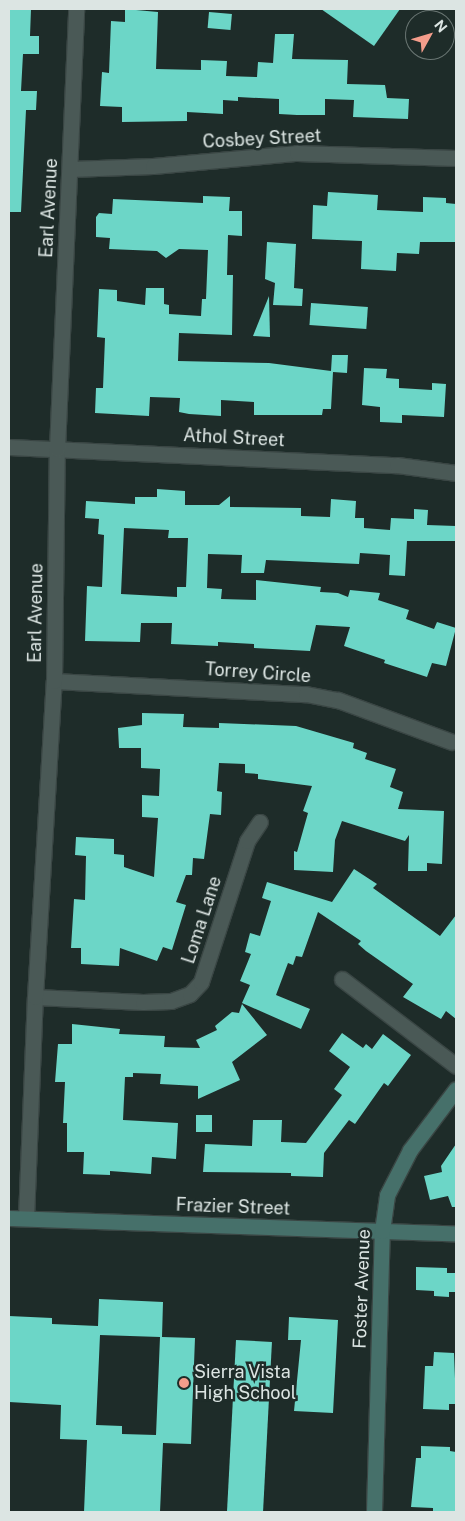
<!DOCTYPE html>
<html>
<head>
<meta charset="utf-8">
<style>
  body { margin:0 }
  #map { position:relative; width:465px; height:1521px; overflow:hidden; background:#1e2c29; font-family:"Public Sans",sans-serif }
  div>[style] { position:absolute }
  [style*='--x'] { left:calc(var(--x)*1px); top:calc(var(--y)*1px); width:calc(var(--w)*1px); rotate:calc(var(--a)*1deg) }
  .building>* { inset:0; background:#6cd6c7; transform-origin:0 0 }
  .roads { filter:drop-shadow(1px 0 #3a4644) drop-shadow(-1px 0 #3a4644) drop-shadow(0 1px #3a4644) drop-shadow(0 -1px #3a4644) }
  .street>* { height:15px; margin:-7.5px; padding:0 7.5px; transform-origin:7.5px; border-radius:7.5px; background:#4a5956 }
  .secondary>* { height:15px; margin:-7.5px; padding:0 7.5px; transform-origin:7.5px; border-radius:7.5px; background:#46706a }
  .dots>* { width:14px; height:14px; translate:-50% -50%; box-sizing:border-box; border:2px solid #1e2c29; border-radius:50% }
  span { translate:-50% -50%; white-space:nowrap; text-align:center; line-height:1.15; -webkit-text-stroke:5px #1e2c29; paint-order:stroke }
  .street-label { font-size:18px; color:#dce5e3 }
  .poi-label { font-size:18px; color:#dce5e3 }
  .left { translate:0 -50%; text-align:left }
  .frame { position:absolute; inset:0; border:10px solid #dce5e3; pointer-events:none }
  .north { position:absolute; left:405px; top:10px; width:50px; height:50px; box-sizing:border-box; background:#1e2c29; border:1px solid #6a7673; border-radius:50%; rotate:51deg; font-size:14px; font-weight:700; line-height:20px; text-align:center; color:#dce5e3 }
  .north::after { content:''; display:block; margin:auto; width:18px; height:22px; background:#f49d8b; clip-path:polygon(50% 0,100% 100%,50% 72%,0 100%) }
</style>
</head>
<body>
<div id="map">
  <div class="building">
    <div style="clip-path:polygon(9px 9px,31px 9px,30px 36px,39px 36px,39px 54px,23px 54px,21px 91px,37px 91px,36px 110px,26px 110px,21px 212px,9px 212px)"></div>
    <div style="clip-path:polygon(125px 9px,158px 12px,156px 69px,201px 70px,201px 60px,227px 61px,226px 76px,257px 77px,258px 62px,273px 63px,275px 34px,294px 34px,292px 59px,348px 60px,347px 84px,385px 85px,387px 98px,409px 99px,408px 119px,353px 117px,354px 100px,325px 99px,325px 115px,297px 115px,279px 114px,279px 99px,238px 97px,238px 101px,223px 100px,223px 114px,187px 112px,187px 121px,122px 122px,122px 107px,100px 106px,102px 72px,109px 73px,111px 21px,125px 22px)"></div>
    <div style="clip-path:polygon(321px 9px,400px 9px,374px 46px)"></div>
    <div style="left:209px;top:12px;width:23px;height:16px;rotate:5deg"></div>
    <div style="clip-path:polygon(328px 192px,378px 195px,377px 210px,423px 212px,423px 197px,446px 198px,446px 203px,456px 204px,456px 242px,420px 242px,419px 254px,397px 253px,396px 271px,361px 269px,362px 241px,312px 239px,313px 205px,327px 206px)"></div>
    <div style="clip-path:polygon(203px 196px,230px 197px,229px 211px,242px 211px,242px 236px,228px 235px,227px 275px,233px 275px,232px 335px,179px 333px,178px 361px,269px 363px,331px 371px,332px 355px,348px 355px,347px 373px,333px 372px,331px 409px,323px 409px,322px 415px,254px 415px,254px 402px,221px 400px,221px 416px,189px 414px,179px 412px,180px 398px,150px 397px,149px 416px,95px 413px,96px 388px,103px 388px,105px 338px,97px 337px,99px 289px,117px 290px,117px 301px,145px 305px,146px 288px,164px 288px,164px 304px,169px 305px,169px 314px,201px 316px,202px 299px,206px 299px,208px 250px,179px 249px,166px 258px,157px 251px,109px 249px,110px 238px,96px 237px,96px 217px,99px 213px,112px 214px,113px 199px,203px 203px)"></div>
    <div style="clip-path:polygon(267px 242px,296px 244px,294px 288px,303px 289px,302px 306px,273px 305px,275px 283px,265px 279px)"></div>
    <div style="clip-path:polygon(269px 296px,270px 337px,253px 336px)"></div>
    <div style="left:311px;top:303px;width:57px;height:22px;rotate:4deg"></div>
    <div style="clip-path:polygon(364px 368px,387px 369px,386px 378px,399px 379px,399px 388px,432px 390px,432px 383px,446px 384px,444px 417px,402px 415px,402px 423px,380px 422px,380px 407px,362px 405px)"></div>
    <div style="clip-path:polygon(evenodd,157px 489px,185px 491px,185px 505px,219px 505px,230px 496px,230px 507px,301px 508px,301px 516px,330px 517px,331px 499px,356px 501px,355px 518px,364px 518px,364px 528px,390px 530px,391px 518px,414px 519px,414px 509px,428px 510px,427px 525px,456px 526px,456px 541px,407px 541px,405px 576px,389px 575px,390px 555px,360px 553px,359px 564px,266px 560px,264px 573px,241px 573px,242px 555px,208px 554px,207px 588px,222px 589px,221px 599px,256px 600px,256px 580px,321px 587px,320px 592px,338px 593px,348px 597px,350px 590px,380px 593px,378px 600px,409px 610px,406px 619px,434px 629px,437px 622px,456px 628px,446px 666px,432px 663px,427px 677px,384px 663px,385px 660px,344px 646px,350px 627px,316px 625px,310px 651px,254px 648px,254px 644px,218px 642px,218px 646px,171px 644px,172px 623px,141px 623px,140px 642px,85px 641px,87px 586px,102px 587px,104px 535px,98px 534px,99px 519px,85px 518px,86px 501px,135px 504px,135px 497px,157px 497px,157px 489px,124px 528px,169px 530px,168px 538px,188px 538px,186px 587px,177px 587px,177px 597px,121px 594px,124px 528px)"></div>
    <div style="clip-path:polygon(142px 713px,184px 714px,183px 727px,219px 728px,219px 723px,296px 726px,354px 743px,353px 748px,367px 753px,365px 759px,396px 769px,390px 787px,403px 792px,398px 809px,444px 811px,442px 864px,427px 863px,427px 871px,408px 871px,409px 835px,405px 841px,342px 821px,335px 840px,333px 872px,294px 870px,294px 851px,297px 852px,308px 813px,303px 811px,312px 786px,258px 779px,258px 774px,245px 773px,245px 764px,219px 763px,217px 791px,222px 792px,221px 815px,210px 814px,204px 859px,193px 858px,192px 875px,186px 875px,176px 902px,186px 905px,172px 950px,163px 947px,157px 961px,120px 948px,119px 966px,81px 964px,81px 948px,71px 948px,74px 899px,85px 900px,86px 856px,75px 855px,76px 837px,114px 839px,114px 854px,124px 855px,124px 867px,154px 877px,158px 818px,142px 817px,142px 795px,159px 796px,160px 769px,141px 768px,141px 748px,119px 748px,118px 728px,142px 725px)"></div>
    <div style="clip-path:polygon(354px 869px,377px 884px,373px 888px,440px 936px,456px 915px,456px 1019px,446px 1011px,441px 1019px,403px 997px,413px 984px,366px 951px,358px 944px,361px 941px,318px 912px,302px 957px,296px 956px,293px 965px,288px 963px,276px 995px,310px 1009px,301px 1029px,242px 1003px,250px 985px,240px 981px,251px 954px,245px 952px,250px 933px,260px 936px,271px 901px,262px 898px,267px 882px,332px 902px)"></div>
    <div style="clip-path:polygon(242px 1004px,267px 1035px,232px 1062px,240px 1080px,198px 1099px,198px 1086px,160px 1084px,161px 1074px,133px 1073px,133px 1077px,125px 1077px,123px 1120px,178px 1123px,176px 1159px,152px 1157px,151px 1174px,110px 1171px,110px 1175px,83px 1174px,84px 1152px,67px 1152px,67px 1123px,63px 1123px,65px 1082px,55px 1082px,58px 1044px,72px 1044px,72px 1024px,120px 1029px,119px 1034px,165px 1036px,164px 1047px,200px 1048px,196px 1040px,217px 1030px,215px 1026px,232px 1012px,239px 1013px)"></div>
    <div style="clip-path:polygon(342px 1033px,363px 1048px,366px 1044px,372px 1049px,383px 1034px,411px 1055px,388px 1086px,384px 1083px,355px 1124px,349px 1120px,324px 1153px,323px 1177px,291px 1176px,291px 1173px,203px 1172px,205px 1144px,252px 1146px,253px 1120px,282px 1120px,281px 1142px,306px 1143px,342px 1095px,334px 1089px,350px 1067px,329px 1051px)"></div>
    <div style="left:196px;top:1115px;width:16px;height:17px"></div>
    <div style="clip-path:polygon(456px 1144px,456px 1207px,452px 1207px,448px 1196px,430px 1200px,424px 1176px,442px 1172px,441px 1166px)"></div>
    <div style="clip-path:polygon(416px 1267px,447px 1268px,447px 1273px,456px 1273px,456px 1292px,449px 1292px,449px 1297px,434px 1296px,434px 1291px,416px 1290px)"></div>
    <div style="clip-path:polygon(evenodd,99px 1299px,163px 1302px,162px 1337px,195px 1338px,191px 1444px,163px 1443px,160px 1512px,84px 1512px,87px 1440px,60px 1439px,61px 1405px,9px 1402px,9px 1316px,52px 1318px,52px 1324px,98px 1326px,99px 1299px,100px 1335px,160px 1337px,156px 1435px,122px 1434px,122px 1426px,96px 1425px,100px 1335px)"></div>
    <div style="clip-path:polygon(289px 1317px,338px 1320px,333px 1413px,294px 1411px,301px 1340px,288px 1340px)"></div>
    <div style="left:236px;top:1340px;width:36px;height:172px;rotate:3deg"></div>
    <div style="clip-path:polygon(434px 1352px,454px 1353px,456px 1404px,449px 1404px,449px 1410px,423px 1409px,425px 1366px,433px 1366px)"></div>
    <div style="clip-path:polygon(421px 1446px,450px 1447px,450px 1451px,456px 1452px,456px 1512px,433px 1512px,433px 1508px,411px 1507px,416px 1458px,421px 1458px)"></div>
  </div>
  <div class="roads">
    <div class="street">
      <div style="--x:70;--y:169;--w:83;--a:-2.1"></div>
      <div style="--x:153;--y:166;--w:145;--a:-5.2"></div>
      <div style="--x:297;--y:153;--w:159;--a:1.8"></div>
      <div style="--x:9;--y:447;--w:388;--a:2.7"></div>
      <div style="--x:397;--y:465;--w:60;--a:7.7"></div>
      <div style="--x:54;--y:681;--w:252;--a:3"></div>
      <div style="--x:306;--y:694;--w:33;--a:11"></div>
      <div style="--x:338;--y:700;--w:121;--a:20.2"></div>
      <div style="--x:342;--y:979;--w:143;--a:37.3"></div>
      <div style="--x:35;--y:997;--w:108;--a:2.7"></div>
      <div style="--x:143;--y:1002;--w:28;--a:-2"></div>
      <div style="--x:171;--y:1001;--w:20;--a:-20"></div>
      <div style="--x:190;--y:994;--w:16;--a:-47"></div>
      <div style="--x:201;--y:982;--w:148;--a:-71.9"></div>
      <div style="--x:247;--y:841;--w:23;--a:-56"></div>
      <div style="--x:26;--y:1218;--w:221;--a:-87.7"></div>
      <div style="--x:35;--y:997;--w:317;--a:-86.6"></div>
      <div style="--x:54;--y:681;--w:232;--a:-89.3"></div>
      <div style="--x:57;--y:449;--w:440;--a:-87.5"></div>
    </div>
    <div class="secondary">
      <div style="--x:9;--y:1218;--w:447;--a:2"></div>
      <div style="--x:374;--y:1512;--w:281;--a:-88.4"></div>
      <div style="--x:382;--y:1231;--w:36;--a:-82"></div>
      <div style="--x:387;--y:1195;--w:51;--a:-62.9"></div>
      <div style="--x:410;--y:1150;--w:76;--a:-53"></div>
    </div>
  </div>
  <div class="dots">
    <div style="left:184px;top:1383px;background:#f49d8b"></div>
  </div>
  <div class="street-label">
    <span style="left:262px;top:139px;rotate:-3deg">Cosbey Street</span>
    <span style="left:49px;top:208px;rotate:-87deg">Earl Avenue</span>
    <span style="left:234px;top:438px;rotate:3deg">Athol Street</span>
    <span style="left:36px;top:613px;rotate:-89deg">Earl Avenue</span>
    <span style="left:258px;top:673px;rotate:4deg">Torrey Circle</span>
    <span style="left:202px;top:920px;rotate:-72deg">Loma Lane</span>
    <span style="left:233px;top:1207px;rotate:2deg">Frazier Street</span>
    <span style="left:362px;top:1289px;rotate:-88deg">Foster Avenue</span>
  </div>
  <div class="poi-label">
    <span class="left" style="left:194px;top:1383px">Sierra Vista<br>High School</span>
  </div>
  <div class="frame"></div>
  <div class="north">N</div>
</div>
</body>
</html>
